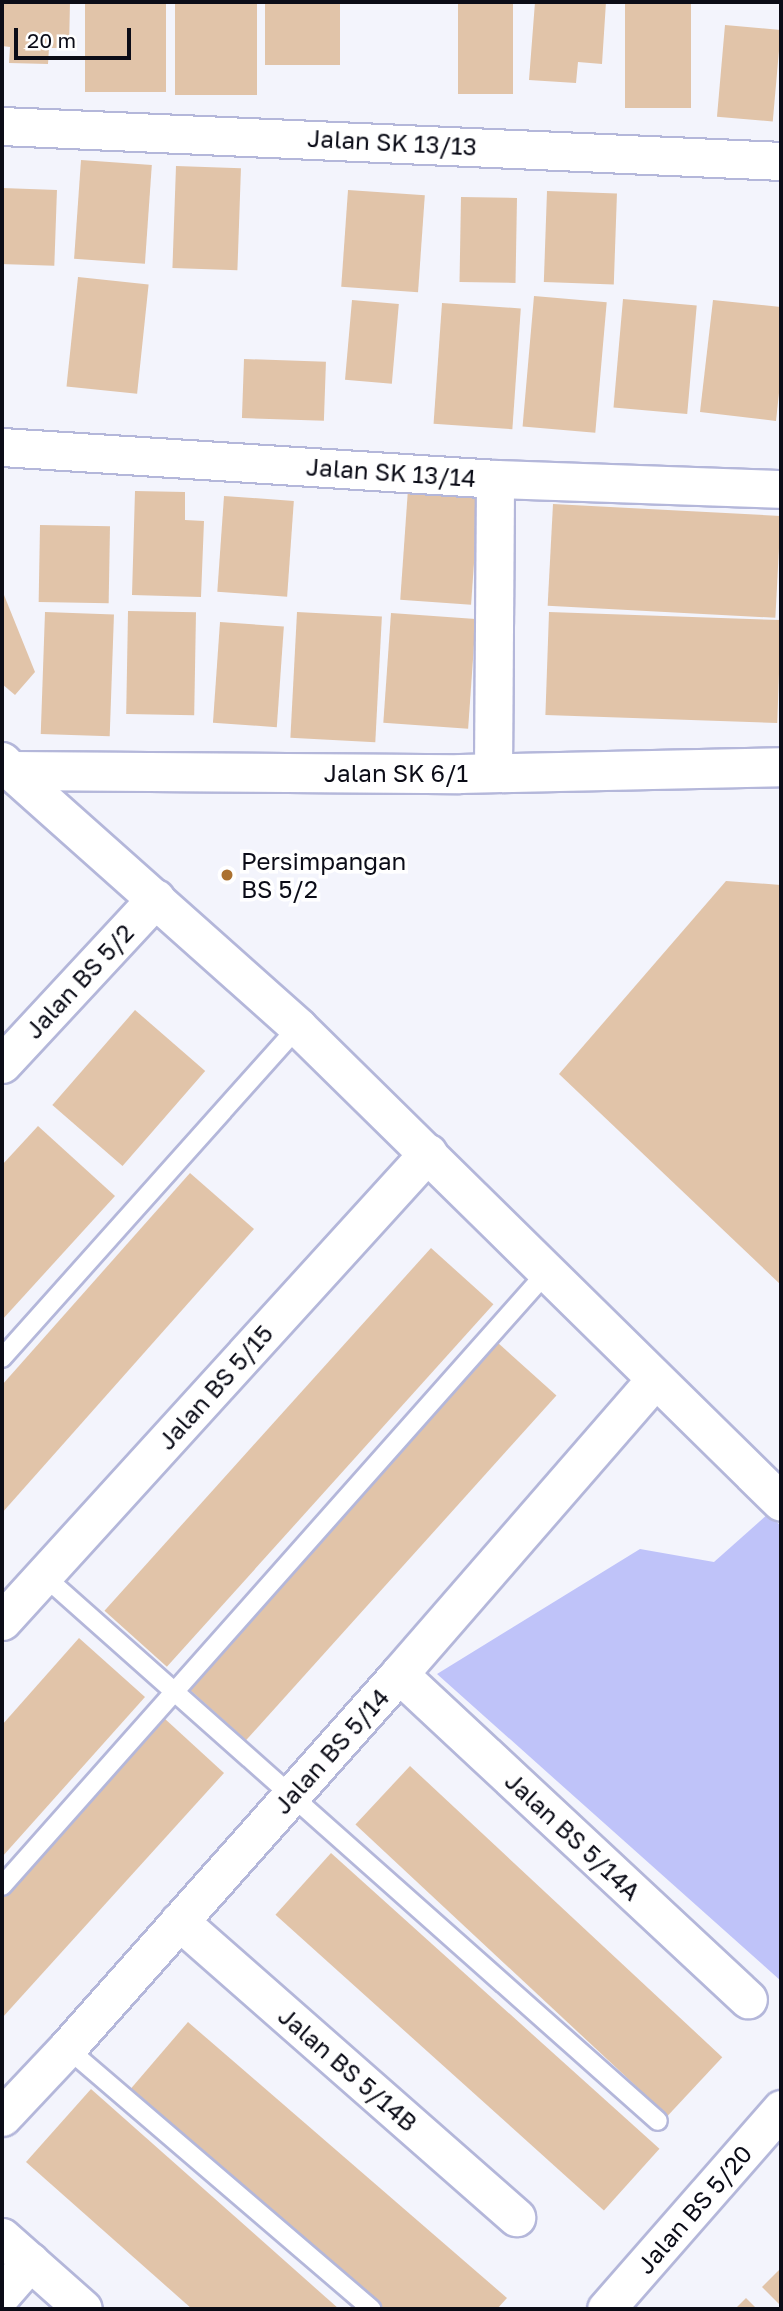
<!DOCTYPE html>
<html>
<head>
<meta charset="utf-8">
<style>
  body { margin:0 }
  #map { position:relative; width:783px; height:2311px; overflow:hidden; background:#f3f4fc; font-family:"Golos Text",sans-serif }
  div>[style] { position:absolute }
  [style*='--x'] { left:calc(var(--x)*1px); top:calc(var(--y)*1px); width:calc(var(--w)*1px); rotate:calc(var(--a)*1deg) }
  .green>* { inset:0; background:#bfc3f9 }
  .building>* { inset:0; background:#e1c4a9; transform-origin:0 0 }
  .roads { filter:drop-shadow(2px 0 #b4b7da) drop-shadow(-2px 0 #b4b7da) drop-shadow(0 2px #b4b7da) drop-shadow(0 -2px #b4b7da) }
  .service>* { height:18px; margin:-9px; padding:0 9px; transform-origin:9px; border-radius:9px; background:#fff }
  .minor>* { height:37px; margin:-18.5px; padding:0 18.5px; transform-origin:18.5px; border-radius:18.5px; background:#fff }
  .tertiary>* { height:38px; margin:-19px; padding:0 19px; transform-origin:19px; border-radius:19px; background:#fff }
  .dots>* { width:19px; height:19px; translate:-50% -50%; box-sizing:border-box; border:4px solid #fff; border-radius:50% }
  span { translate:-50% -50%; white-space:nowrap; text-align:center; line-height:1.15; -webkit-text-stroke:7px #fff; paint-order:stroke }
  .street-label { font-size:24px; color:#0b0c17 }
  .poi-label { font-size:24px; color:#0b0c17 }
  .left { translate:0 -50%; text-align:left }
  .frame { position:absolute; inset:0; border:4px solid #0b0c17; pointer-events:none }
  .scale { position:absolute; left:14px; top:28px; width:117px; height:32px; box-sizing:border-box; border:4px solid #0b0c17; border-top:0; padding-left:9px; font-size:21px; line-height:24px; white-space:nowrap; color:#0b0c17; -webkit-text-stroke:5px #fff; paint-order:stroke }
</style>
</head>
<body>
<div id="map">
  <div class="green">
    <div style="clip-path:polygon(768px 1514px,781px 1526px,781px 1981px,437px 1674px,640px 1549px,714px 1562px)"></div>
  </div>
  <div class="building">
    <div style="clip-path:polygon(2px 2px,70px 2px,69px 48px,49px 48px,48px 64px,9px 63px,10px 47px,2px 46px)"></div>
    <div style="left:85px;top:2px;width:81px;height:90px"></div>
    <div style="left:175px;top:2px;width:82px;height:93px"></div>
    <div style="left:265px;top:2px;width:75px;height:63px"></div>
    <div style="left:458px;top:2px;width:55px;height:92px"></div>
    <div style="clip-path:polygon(535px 2px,606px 2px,602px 64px,578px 62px,576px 83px,529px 80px)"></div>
    <div style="left:625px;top:2px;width:66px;height:106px"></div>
    <div style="left:725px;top:25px;width:56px;height:92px;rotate:5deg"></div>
    <div style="left:81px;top:160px;width:71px;height:99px;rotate:4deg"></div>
    <div style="left:176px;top:166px;width:65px;height:102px;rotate:2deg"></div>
    <div style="left:2px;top:188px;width:55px;height:76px;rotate:2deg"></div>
    <div style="left:348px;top:190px;width:77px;height:97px;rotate:4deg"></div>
    <div style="left:547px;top:191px;width:70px;height:91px;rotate:2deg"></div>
    <div style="left:461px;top:197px;width:56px;height:85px;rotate:1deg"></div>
    <div style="left:78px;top:277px;width:71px;height:110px;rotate:6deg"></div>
    <div style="left:534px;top:296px;width:73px;height:131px;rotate:5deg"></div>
    <div style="left:623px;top:299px;width:74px;height:109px;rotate:5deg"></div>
    <div style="left:352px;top:300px;width:47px;height:80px;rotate:5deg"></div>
    <div style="clip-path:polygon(713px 300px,781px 307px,781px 374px,776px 421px,700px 412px)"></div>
    <div style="left:442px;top:303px;width:79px;height:121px;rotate:4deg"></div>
    <div style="left:244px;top:359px;width:82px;height:59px;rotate:2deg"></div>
    <div style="left:408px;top:489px;width:71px;height:111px;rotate:4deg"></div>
    <div style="clip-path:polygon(135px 491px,185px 492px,185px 520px,204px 521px,201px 597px,132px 595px)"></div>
    <div style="left:224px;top:496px;width:70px;height:96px;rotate:4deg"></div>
    <div style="left:553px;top:504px;width:228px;height:102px;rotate:3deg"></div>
    <div style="left:40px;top:525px;width:70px;height:77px;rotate:1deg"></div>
    <div style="clip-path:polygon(2px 590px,35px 672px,15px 695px,2px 684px)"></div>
    <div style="left:128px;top:611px;width:68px;height:103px;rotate:1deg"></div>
    <div style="left:45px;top:612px;width:69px;height:122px;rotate:2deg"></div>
    <div style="left:297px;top:612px;width:85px;height:126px;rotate:3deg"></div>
    <div style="left:549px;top:612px;width:232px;height:103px;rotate:2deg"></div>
    <div style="left:391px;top:613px;width:85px;height:110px;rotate:4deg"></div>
    <div style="left:220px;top:622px;width:64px;height:101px;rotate:4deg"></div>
    <div style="clip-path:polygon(726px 881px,781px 885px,781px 1285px,559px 1074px)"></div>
    <div style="left:135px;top:1010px;width:93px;height:126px;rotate:41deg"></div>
    <div style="clip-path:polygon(38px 1126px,115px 1196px,2px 1320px,2px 1165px)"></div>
    <div style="clip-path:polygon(190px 1173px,254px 1229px,2px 1513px,2px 1385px)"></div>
    <div style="left:431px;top:1248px;width:84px;height:488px;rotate:42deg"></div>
    <div style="left:497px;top:1342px;width:80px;height:464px;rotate:42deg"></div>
    <div style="clip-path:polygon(79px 1638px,145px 1697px,2px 1857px,2px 1725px)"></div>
    <div style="clip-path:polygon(164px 1718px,224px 1773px,2px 2018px,2px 1896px)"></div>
    <div style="left:410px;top:1766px;width:427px;height:80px;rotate:43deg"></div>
    <div style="left:331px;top:1853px;width:442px;height:83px;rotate:42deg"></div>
    <div style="clip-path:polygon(188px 2022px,507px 2298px,497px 2309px,380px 2309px,128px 2092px)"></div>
    <div style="clip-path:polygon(91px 2089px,339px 2309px,192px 2309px,26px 2162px)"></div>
    <div style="clip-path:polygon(781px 2268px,781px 2306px,762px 2287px)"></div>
    <div style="clip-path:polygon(746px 2298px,757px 2309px,735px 2309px)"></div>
  </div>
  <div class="roads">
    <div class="service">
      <div style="--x:2;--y:1358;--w:444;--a:-48.2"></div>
      <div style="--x:43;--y:1575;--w:822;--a:41.6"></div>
      <div style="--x:2;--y:1886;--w:820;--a:-48.41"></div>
      <div style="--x:67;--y:2048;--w:401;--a:40.6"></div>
    </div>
    <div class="minor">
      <div style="--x:2;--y:126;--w:780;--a:2.57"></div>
      <div style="--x:2;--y:447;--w:494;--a:3.7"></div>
      <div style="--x:495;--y:479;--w:286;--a:2"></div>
      <div style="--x:11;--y:771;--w:385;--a:41.7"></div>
      <div style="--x:298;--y:1027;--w:677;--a:44.52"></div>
      <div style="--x:493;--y:772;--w:293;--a:-89.6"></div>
      <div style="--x:2;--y:1064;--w:226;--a:-47.1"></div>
      <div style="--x:2;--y:1621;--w:633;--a:-47.69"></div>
      <div style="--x:399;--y:1674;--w:477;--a:43"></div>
      <div style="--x:179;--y:1921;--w:449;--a:41.3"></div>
      <div style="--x:2;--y:2117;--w:95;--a:-46.7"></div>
      <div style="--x:67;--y:2048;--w:500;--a:-48.4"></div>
      <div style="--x:399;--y:1674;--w:390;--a:-49"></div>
      <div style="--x:2;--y:2237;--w:108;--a:41.6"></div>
      <div style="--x:2;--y:2294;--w:43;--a:-48.8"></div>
      <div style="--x:606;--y:2309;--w:266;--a:-48.8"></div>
    </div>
    <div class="tertiary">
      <div style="--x:2;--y:762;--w:13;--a:45"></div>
      <div style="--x:11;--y:771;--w:449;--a:0.4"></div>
      <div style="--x:460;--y:774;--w:321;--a:-1.2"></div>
    </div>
  </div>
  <div class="dots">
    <div style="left:227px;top:875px;background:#ab7130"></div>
  </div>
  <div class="street-label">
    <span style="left:392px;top:142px;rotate:3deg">Jalan SK 13/13</span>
    <span style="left:391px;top:472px;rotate:4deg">Jalan SK 13/14</span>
    <span style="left:396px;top:773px">Jalan SK 6/1</span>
    <span style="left:79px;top:981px;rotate:-47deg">Jalan BS 5/2</span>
    <span style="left:215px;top:1387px;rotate:-48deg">Jalan BS 5/15</span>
    <span style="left:331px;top:1751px;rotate:-48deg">Jalan BS 5/14</span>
    <span style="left:573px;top:1836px;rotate:43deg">Jalan BS 5/14A</span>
    <span style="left:348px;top:2069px;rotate:41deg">Jalan BS 5/14B</span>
    <span style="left:694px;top:2209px;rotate:-49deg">Jalan BS 5/20</span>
  </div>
  <div class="poi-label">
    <span class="left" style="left:241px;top:875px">Persimpangan<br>BS 5/2</span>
  </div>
  <div class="frame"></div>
  <div class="scale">20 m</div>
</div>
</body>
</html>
